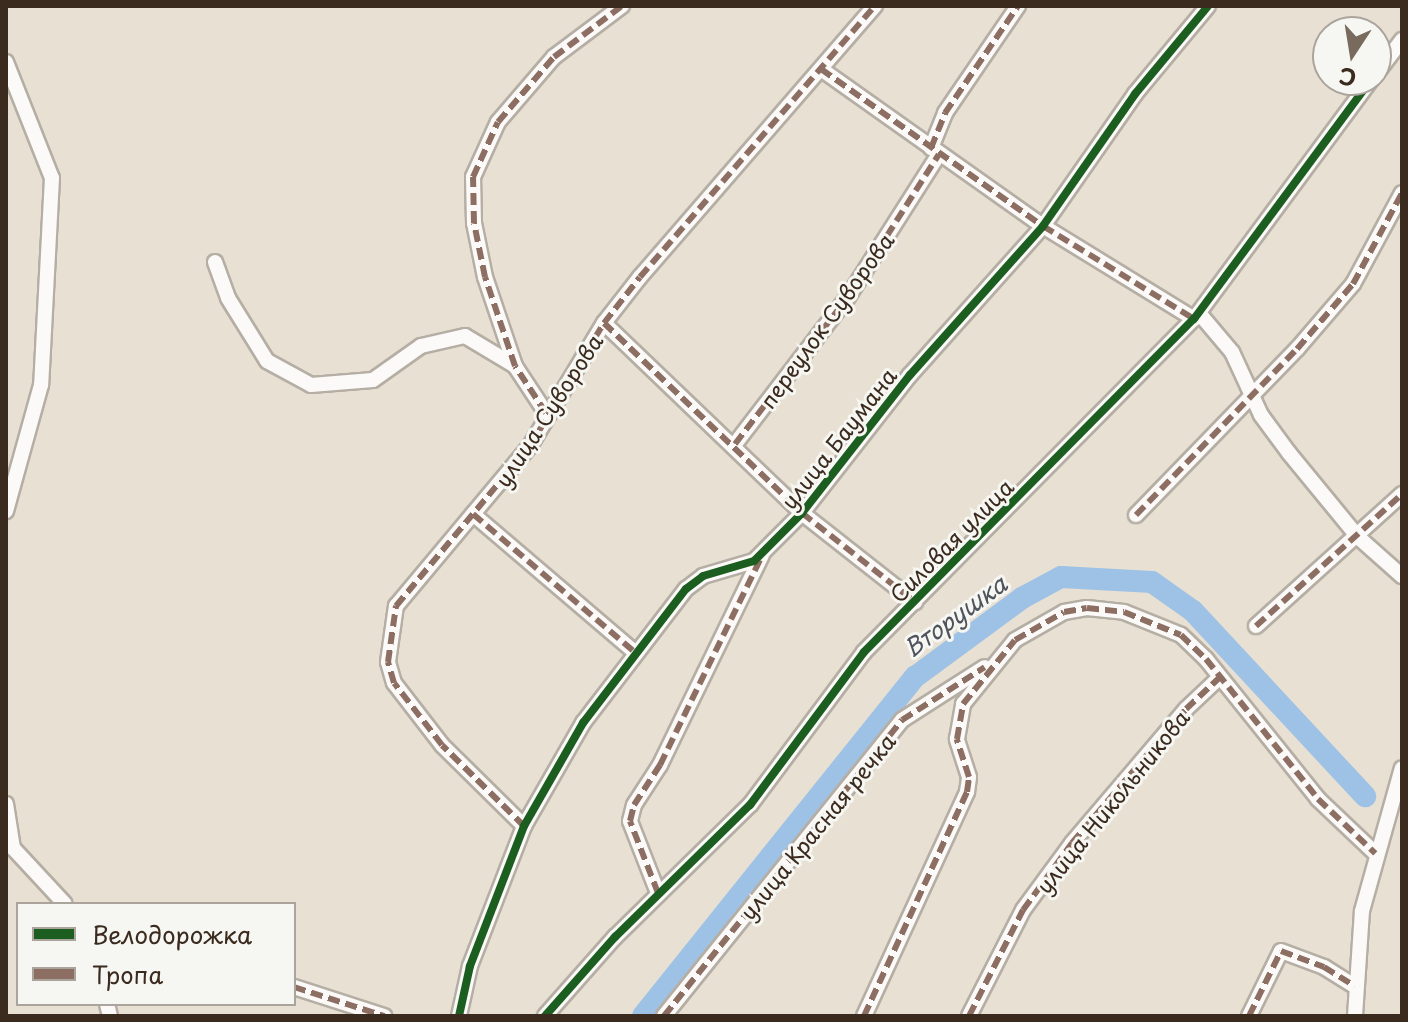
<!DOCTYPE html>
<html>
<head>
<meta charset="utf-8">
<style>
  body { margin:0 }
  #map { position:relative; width:1408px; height:1022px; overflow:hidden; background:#e8e0d2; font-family:"Playpen Sans",sans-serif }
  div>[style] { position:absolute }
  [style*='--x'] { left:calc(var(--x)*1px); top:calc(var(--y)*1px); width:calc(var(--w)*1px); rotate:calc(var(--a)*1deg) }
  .river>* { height:22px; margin:-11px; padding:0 11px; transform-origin:11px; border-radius:11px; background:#9ec2e6 }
  .roads { filter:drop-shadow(2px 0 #b5aea4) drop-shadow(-2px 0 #b5aea4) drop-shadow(0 2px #b5aea4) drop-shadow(0 -2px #b5aea4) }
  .street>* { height:14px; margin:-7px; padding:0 7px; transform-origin:7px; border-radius:7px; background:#fcfaf8 }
  .quiet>* { height:6px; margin-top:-3px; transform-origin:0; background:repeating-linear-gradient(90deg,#8d6e63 0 12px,transparent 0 18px) }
  .cycleway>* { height:8px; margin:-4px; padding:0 4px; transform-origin:4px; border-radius:4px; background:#1b5e20 }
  span { translate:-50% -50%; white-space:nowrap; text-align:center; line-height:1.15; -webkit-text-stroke:6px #f6f6f2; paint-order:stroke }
  .street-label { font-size:22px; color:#3b2a1e }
  .water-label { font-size:24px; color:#4f545c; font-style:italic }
  .frame { position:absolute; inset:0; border:8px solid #3b2a1e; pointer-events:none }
  .legend { position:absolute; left:16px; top:902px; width:280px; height:104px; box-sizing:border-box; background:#f6f6f2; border:2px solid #aba49d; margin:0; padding:10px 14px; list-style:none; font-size:24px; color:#3b2a1e }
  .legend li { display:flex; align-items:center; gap:16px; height:40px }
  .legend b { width:40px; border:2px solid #aba49d }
  .north { position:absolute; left:1312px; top:16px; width:80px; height:80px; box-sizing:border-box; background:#f6f6f2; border:2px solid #aba49d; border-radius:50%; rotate:192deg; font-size:22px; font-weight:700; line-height:32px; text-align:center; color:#3b2a1e }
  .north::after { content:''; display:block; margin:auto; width:28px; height:36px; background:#786a5d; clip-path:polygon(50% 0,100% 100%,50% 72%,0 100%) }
</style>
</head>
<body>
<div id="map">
  <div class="river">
    <div style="--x:643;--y:1016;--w:435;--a:-51.3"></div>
    <div style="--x:915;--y:677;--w:133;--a:-36.4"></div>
    <div style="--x:1022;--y:598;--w:44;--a:-28.3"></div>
    <div style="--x:1061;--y:577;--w:91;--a:3.1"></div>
    <div style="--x:1152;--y:582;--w:50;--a:35.3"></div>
    <div style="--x:1193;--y:611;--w:253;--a:47.1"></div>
  </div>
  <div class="roads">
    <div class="street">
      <div style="--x:6;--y:62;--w:125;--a:68.4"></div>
      <div style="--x:52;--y:178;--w:207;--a:93"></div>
      <div style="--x:41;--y:385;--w:131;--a:105.5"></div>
      <div style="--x:821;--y:69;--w:272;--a:35.3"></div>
      <div style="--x:1043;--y:226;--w:177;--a:31.6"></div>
      <div style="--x:1376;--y:74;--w:43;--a:-52.6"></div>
      <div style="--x:931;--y:148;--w:38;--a:-68"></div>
      <div style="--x:945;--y:113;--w:130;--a:-55.7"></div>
      <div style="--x:215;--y:262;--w:38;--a:70"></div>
      <div style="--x:228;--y:298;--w:74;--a:58.2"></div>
      <div style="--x:267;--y:361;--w:50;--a:28.6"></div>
      <div style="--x:311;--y:385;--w:62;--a:-4.6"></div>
      <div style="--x:373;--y:380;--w:59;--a:-35.3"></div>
      <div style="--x:421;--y:346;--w:45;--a:-12.8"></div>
      <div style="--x:465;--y:336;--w:58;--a:31"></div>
      <div style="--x:1199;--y:313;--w:51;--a:49.8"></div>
      <div style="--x:1232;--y:352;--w:69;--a:65.3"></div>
      <div style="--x:1261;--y:415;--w:47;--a:53.6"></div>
      <div style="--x:1289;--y:453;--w:109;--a:50.6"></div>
      <div style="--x:1358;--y:537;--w:59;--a:41.6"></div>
      <div style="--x:604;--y:323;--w:274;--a:43.8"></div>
      <div style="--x:802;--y:513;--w:144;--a:38.2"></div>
      <div style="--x:546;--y:413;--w:56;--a:-123.4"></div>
      <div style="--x:515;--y:366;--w:94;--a:-108.6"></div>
      <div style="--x:485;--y:277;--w:55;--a:-101.5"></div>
      <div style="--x:474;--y:223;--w:46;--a:-91.2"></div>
      <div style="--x:473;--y:177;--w:60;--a:-65.6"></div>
      <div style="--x:498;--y:122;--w:86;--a:-49.3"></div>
      <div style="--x:554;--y:57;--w:85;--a:-36.9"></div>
      <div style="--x:735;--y:444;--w:185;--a:-52.5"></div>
      <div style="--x:848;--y:297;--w:169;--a:-57.5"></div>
      <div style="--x:473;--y:514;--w:214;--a:40.5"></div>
      <div style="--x:1136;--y:515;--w:231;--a:-45.9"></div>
      <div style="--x:1297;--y:349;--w:86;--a:-49.3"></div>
      <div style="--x:1353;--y:284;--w:103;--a:-61.7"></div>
      <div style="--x:1256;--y:626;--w:197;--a:-42.1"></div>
      <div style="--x:6;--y:804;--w:45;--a:81"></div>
      <div style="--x:13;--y:848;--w:76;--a:47.1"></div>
      <div style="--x:524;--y:826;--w:115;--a:-135.4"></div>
      <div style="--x:442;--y:745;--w:78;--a:-127.7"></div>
      <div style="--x:394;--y:683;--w:22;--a:-106"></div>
      <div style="--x:388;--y:662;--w:57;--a:-81.9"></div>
      <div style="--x:396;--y:606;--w:209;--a:-50.1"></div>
      <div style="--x:530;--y:446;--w:144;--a:-59"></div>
      <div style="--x:604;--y:323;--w:58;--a:-52"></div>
      <div style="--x:640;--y:277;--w:359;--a:-49.1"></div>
      <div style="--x:658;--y:893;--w:77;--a:-111.3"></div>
      <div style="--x:630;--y:821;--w:16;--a:-76"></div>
      <div style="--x:634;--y:805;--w:48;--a:-57"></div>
      <div style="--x:660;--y:765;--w:233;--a:-64.1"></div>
      <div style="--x:294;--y:987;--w:95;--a:17.9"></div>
      <div style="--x:107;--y:1004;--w:12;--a:76"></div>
      <div style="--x:459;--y:1016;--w:51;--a:-77.6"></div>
      <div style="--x:470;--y:966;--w:150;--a:-68.9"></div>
      <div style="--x:524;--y:826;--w:119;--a:-60.2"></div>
      <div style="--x:583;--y:723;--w:169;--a:-52.5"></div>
      <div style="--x:686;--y:589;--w:21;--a:-37"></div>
      <div style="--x:703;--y:576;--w:53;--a:-16.4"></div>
      <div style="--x:754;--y:561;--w:68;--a:-45"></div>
      <div style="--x:802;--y:513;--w:175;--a:-52"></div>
      <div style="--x:910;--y:375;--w:200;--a:-48.2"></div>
      <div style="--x:1043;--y:226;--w:161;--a:-55.1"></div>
      <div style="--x:1135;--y:94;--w:114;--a:-50.3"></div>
      <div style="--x:545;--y:1016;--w:106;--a:-48.5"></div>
      <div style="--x:615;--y:937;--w:189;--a:-44.4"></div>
      <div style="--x:750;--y:805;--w:191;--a:-53.3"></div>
      <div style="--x:864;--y:652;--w:469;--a:-45.3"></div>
      <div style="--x:1194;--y:319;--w:297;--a:-53.5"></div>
      <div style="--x:664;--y:1016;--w:380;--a:-51.2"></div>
      <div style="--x:902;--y:720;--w:98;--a:-32.6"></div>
      <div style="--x:864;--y:1016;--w:247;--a:-65.3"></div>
      <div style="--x:967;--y:792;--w:15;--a:-82"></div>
      <div style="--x:969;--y:777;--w:40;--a:-108"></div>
      <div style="--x:957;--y:739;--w:36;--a:-80"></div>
      <div style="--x:963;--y:704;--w:82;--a:-50.9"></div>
      <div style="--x:1015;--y:640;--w:56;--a:-29.7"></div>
      <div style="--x:1064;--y:612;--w:23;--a:-10"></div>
      <div style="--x:1087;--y:608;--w:37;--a:6"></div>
      <div style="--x:1124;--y:612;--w:61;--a:22"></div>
      <div style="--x:1181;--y:635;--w:35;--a:44"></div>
      <div style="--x:1206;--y:659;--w:179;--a:51.3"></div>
      <div style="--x:1318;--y:799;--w:79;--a:43.5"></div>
      <div style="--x:969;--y:1016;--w:119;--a:-63"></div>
      <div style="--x:1023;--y:910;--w:83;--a:-53.8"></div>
      <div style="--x:1072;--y:843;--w:176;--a:-49.6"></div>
      <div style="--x:1186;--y:709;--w:45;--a:-43.2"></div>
      <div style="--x:1249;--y:1016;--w:72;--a:-63.8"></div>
      <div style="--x:1281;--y:951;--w:46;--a:20.4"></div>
      <div style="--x:1324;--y:967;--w:36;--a:32"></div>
      <div style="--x:1355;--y:1016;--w:105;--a:-86.2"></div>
      <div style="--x:1362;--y:911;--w:148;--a:-74.4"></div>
    </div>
  </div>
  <div class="quiet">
    <div style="--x:821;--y:69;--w:272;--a:35.3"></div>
    <div style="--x:1043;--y:226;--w:177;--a:31.6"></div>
    <div style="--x:931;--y:148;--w:38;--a:-68"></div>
    <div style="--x:945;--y:113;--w:130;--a:-55.7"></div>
    <div style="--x:604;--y:323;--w:274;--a:43.8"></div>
    <div style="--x:802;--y:513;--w:144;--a:38.2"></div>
    <div style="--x:546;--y:413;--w:56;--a:-123.4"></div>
    <div style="--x:515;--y:366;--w:94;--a:-108.6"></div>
    <div style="--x:485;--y:277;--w:55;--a:-101.5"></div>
    <div style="--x:474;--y:223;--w:46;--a:-91.2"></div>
    <div style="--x:473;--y:177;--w:60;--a:-65.6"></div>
    <div style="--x:498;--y:122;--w:86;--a:-49.3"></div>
    <div style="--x:554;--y:57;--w:85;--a:-36.9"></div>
    <div style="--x:735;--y:444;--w:185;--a:-52.5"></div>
    <div style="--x:848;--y:297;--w:169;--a:-57.5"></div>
    <div style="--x:473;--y:514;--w:214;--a:40.5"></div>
    <div style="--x:1136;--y:515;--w:231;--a:-45.9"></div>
    <div style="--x:1297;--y:349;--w:86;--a:-49.3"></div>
    <div style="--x:1353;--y:284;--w:103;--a:-61.7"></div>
    <div style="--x:1256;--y:626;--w:197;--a:-42.1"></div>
    <div style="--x:524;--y:826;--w:115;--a:-135.4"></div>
    <div style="--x:442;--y:745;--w:78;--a:-127.7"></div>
    <div style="--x:394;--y:683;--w:22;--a:-106"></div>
    <div style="--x:388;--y:662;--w:57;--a:-81.9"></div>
    <div style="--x:396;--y:606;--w:209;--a:-50.1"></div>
    <div style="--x:530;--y:446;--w:144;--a:-59"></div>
    <div style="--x:604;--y:323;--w:58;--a:-52"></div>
    <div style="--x:640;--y:277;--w:359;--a:-49.1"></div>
    <div style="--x:658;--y:893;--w:77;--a:-111.3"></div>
    <div style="--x:630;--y:821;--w:16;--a:-76"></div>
    <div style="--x:634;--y:805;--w:48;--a:-57"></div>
    <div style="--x:660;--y:765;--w:230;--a:-64"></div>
    <div style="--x:294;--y:987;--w:95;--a:17.9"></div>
    <div style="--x:664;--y:1016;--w:380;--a:-51.2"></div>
    <div style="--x:902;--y:720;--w:98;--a:-32.6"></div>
    <div style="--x:864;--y:1016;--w:247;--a:-65.3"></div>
    <div style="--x:967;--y:792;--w:15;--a:-82"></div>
    <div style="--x:969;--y:777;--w:40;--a:-108"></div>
    <div style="--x:957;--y:739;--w:36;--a:-80"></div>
    <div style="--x:963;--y:704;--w:82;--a:-50.9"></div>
    <div style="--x:1015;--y:640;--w:56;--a:-29.7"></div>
    <div style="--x:1064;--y:612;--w:23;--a:-10"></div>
    <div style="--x:1087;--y:608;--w:37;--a:6"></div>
    <div style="--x:1124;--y:612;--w:61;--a:22"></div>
    <div style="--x:1181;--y:635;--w:35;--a:44"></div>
    <div style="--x:1206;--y:659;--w:179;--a:51.3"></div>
    <div style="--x:1318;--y:799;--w:79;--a:43.5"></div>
    <div style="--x:969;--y:1016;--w:119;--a:-63"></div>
    <div style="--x:1023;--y:910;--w:83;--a:-53.8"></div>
    <div style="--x:1072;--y:843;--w:176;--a:-49.6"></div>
    <div style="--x:1186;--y:709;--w:45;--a:-43.2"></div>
    <div style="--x:1249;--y:1016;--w:72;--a:-63.8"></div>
    <div style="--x:1281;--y:951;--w:46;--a:20.4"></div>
    <div style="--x:1324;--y:967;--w:36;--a:32"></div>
  </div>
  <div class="cycleway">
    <div style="--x:459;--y:1016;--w:51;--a:-77.6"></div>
    <div style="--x:470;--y:966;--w:150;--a:-68.9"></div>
    <div style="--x:524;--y:826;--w:119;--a:-60.2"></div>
    <div style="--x:583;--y:723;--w:169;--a:-52.5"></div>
    <div style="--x:686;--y:589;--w:21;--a:-37"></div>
    <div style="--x:703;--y:576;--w:53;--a:-16.4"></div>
    <div style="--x:754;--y:561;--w:68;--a:-45"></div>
    <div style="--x:802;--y:513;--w:175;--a:-52"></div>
    <div style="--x:910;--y:375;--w:200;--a:-48.2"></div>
    <div style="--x:1043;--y:226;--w:161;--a:-55.1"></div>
    <div style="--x:1135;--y:94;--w:114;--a:-50.3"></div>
    <div style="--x:545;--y:1016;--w:106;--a:-48.5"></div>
    <div style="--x:615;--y:937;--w:189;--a:-44.4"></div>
    <div style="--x:750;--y:805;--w:191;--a:-53.3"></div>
    <div style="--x:864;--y:652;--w:469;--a:-45.3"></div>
    <div style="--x:1194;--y:319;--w:297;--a:-53.5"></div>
  </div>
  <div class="street-label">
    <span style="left:826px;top:320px;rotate:-54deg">переулок Суворова</span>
    <span style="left:548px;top:410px;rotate:-57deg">улица Суворова</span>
    <span style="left:838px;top:438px;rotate:-52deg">улица Баумана</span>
    <span style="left:951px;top:540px;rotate:-45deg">Силовая улица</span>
    <span style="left:1112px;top:801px;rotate:-51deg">улица Никольникова</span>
    <span style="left:817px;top:826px;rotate:-51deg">улица Красная речка</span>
  </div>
  <div class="water-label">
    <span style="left:955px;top:616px;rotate:-36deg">Вторушка</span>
  </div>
  <div class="frame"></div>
  <ul class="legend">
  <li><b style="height:10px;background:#1b5e20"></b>Велодорожка</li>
  <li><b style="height:10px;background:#8d6e63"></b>Тропа</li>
  </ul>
  <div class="north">С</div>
</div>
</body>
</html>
